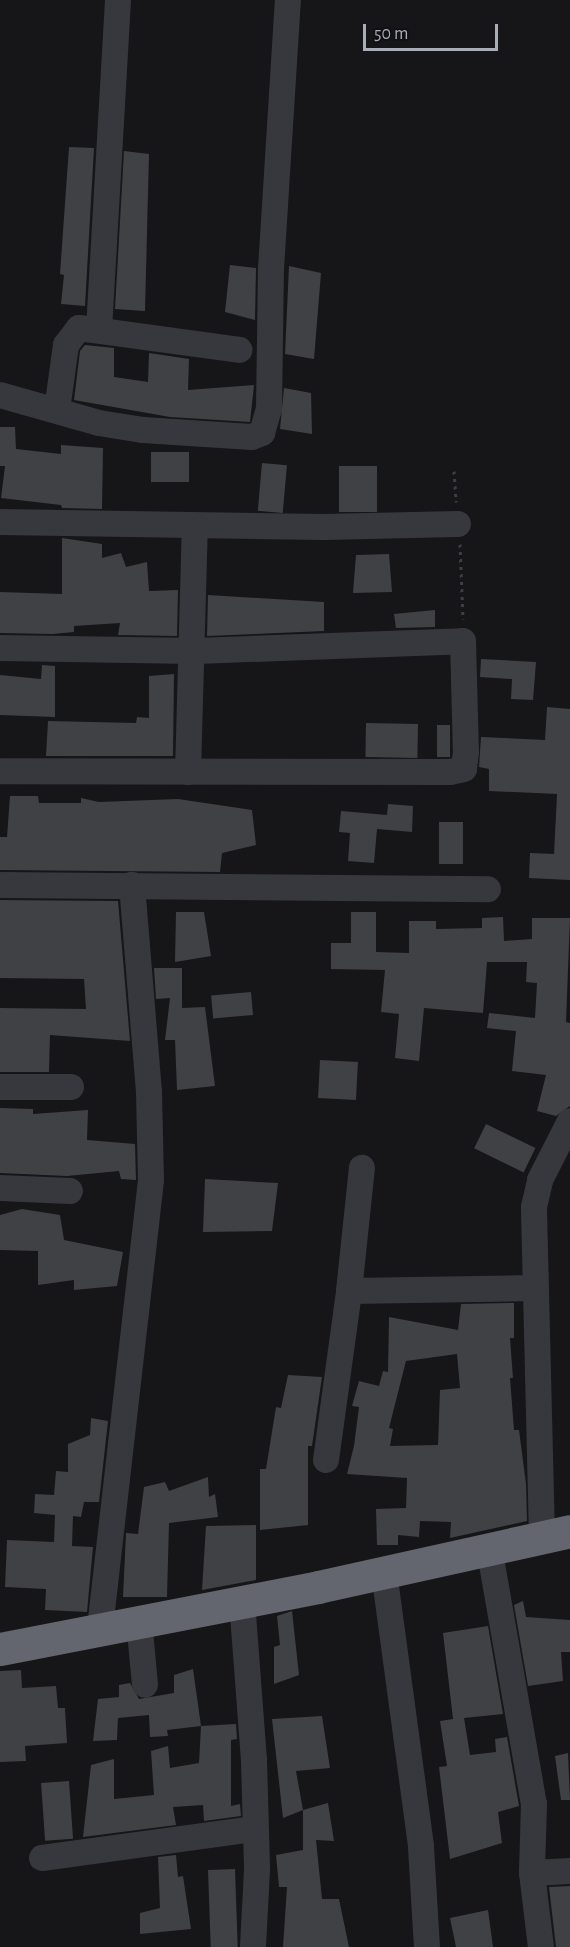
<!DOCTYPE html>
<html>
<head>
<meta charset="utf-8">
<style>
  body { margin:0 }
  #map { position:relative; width:570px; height:1947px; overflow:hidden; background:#161618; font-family:"Alegreya Sans",sans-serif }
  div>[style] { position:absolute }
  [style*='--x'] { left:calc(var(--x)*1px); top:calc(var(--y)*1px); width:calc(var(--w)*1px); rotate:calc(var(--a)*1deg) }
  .building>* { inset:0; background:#404145; transform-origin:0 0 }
  .path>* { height:3px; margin-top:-1.5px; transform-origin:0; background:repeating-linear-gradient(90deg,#3d3f44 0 3px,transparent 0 7.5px) }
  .minor>* { height:26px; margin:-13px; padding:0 13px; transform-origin:13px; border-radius:13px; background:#37383d }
  .highway>* { height:33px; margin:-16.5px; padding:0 16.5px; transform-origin:16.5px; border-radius:16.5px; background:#63666e }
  span { translate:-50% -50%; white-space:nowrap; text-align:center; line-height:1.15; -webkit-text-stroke:4.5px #111113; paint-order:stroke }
  .scale { position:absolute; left:363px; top:24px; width:135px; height:27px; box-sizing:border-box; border:3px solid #a8adb8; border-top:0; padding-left:8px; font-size:18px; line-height:21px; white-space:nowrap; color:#a8adb8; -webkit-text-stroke:4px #111113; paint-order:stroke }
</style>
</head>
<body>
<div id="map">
  <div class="building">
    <div style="clip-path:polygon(69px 147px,94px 148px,85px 306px,61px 304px,64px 275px,60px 274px)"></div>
    <div style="clip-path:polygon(124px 151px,149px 154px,145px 311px,115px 309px)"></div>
    <div style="clip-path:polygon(230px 265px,256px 268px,255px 320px,225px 312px)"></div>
    <div style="clip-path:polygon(289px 266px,321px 273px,314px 359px,285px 354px)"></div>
    <div style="clip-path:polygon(85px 345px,114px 348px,114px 377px,148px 382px,149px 353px,189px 359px,188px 390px,254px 385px,250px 422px,170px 417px,74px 400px,80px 351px)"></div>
    <div style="clip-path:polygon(284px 388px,311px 393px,312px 434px,280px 429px)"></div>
    <div style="clip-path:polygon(0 427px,15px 427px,16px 449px,61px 454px,61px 445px,103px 448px,102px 509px,62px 508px,61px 505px,1px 498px,5px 466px,0 466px)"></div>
    <div style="left:151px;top:452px;width:38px;height:30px"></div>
    <div style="left:262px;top:463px;width:25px;height:48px;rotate:5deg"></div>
    <div style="left:339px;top:466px;width:38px;height:46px"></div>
    <div style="clip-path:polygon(62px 538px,102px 544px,102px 558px,121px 553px,126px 567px,147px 562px,149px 591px,178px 590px,177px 636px,118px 635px,120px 623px,74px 626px,74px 632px,52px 634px,0 633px,0 592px,62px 594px)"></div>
    <div style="clip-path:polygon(389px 554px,392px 592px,353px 593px,356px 555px)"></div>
    <div style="clip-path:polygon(208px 595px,324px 602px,324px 631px,207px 636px)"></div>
    <div style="clip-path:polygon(435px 610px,435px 627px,396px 628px,394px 614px)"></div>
    <div style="clip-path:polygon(481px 659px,536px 662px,533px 700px,511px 699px,512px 679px,480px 677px)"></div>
    <div style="clip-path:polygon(42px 665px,55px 666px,55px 717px,0 715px,0 675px,41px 679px)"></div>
    <div style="clip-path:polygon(174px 674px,173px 756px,46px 756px,48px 721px,136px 723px,137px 717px,149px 718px,149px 676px)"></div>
    <div style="clip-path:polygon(547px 707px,570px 709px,570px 880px,529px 878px,530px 853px,554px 854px,557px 794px,489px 791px,489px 769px,479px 767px,481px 737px,545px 740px)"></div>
    <div style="left:366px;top:723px;width:52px;height:34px;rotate:1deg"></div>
    <div style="left:437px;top:725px;width:13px;height:32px"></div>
    <div style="clip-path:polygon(10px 796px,38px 796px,39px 803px,81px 803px,81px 798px,99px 802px,178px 799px,252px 810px,256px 845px,222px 853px,220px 872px,0 870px,0 837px,7px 837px)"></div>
    <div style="clip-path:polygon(388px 804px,413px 806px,412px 832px,377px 829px,374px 863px,348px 861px,350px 833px,339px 832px,341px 811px,387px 815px)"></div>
    <div style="left:463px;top:822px;width:42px;height:24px;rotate:90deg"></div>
    <div style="clip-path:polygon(0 900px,118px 901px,130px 1041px,50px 1035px,49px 1072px,0 1072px,0 1008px,86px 1009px,84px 979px,0 978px)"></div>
    <div style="clip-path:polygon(176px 912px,204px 912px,211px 956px,175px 962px)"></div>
    <div style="clip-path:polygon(351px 912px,376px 912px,376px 952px,409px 953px,409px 921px,436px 921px,436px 929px,482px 928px,482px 918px,503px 917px,504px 941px,532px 939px,532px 918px,570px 918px,566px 1022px,570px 1023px,570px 1106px,556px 1116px,537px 1111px,546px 1075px,512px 1071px,516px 1031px,487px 1028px,489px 1013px,535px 1018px,537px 983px,526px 982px,527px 962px,487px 962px,483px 1013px,424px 1008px,419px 1061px,395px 1058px,399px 1014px,381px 1012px,385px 970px,331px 969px,331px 943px,351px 943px)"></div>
    <div style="clip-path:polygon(154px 968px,182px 968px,182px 1008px,205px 1007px,215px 1086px,177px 1090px,175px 1040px,165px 1040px,170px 998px,156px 999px)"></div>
    <div style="left:251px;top:992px;width:23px;height:40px;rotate:85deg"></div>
    <div style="left:320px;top:1060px;width:38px;height:38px;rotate:3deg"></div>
    <div style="clip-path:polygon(0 1108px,33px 1109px,33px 1114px,88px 1110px,87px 1140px,135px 1144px,136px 1180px,121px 1179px,119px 1171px,67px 1176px,0 1173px)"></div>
    <div style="left:486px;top:1124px;width:55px;height:27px;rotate:26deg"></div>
    <div style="clip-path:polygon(205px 1179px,278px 1183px,272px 1231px,203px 1232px)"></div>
    <div style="clip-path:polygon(22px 1209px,60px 1215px,64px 1240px,123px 1252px,117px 1286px,74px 1290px,74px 1280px,38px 1285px,38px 1251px,0 1250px,0 1215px)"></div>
    <div style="clip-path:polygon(evenodd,514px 1303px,514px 1338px,510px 1338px,513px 1378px,510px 1378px,514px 1430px,519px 1430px,526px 1484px,527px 1521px,450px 1538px,451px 1522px,420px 1521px,419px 1537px,398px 1535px,398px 1545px,377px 1545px,376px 1509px,406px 1508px,407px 1478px,347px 1474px,354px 1446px,359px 1407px,352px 1406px,359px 1381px,379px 1386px,383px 1371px,388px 1372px,389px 1317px,458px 1330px,461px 1304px,514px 1303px,457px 1354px,460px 1388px,440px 1390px,438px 1445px,390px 1446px,393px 1429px,389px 1428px,406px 1361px,457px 1354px)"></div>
    <div style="clip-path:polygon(288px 1375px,322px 1377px,312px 1446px,308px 1446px,308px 1525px,260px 1530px,260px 1469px,266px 1469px,276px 1407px,281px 1408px)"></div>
    <div style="clip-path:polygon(91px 1418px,108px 1421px,99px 1502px,84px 1502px,81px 1517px,73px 1516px,72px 1546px,93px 1547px,87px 1612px,45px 1610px,46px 1589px,5px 1587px,7px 1540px,54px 1542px,55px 1515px,34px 1513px,35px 1494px,54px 1495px,56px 1471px,68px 1472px,68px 1444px,90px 1435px)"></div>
    <div style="clip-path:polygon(208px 1477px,209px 1497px,215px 1494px,218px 1517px,169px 1523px,167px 1597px,123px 1597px,126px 1533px,138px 1534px,144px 1487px,165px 1482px,169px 1491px)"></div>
    <div style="clip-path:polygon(256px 1525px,256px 1580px,202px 1590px,206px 1526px)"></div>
    <div style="clip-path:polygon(523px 1601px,526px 1617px,570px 1620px,570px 1652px,561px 1652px,563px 1681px,528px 1686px,514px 1605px)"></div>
    <div style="clip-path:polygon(292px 1611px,299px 1675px,274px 1684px,274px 1647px,280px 1645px,277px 1616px)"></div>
    <div style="clip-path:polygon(488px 1626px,503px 1714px,464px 1718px,470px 1755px,496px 1752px,495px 1739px,507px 1737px,519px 1806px,498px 1812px,502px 1843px,450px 1859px,439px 1767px,447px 1766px,440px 1721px,453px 1719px,443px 1633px)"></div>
    <div style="clip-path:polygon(193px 1669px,201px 1726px,167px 1730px,168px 1736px,150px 1737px,149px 1715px,118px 1718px,117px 1740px,93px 1741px,98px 1699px,119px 1697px,119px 1685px,130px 1683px,139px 1699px,174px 1693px,174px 1675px)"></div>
    <div style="clip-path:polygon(21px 1670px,22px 1688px,56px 1686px,58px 1708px,65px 1708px,67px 1743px,25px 1746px,26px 1761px,0 1762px,0 1671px)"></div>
    <div style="clip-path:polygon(322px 1716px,330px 1768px,296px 1771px,303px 1810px,283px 1818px,272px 1719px)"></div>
    <div style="clip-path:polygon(236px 1724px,237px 1739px,231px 1740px,231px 1806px,240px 1804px,241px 1816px,204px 1821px,203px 1805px,173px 1807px,176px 1825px,83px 1837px,91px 1765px,114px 1759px,114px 1799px,154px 1795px,151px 1751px,168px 1746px,170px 1768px,199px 1763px,201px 1726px)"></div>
    <div style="clip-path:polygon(568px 1753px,570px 1800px,561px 1800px,555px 1756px)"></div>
    <div style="left:69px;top:1781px;width:58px;height:28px;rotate:86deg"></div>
    <div style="clip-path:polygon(328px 1803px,334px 1841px,316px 1840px,322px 1899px,339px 1899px,349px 1947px,283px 1947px,287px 1887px,279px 1887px,276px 1855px,303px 1850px,303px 1810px)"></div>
    <div style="clip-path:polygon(176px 1855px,178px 1877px,183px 1876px,191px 1929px,140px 1934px,140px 1913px,160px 1908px,158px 1857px)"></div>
    <div style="left:235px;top:1869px;width:78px;height:27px;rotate:88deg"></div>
    <div style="clip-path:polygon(570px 1886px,570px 1947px,556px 1947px,549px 1887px)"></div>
    <div style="clip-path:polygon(488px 1910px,493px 1947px,456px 1947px,450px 1918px)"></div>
  </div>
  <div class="path">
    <div style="--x:454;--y:471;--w:31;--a:86"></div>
    <div style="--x:460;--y:544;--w:75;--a:87.7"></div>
  </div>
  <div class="minor">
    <div style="--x:99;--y:330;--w:331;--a:-86.7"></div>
    <div style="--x:0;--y:395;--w:103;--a:15.8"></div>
    <div style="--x:99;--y:423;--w:45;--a:9"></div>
    <div style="--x:143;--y:430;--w:109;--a:3.7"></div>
    <div style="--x:252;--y:437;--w:11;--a:-22"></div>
    <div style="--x:262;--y:433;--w:25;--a:-74"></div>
    <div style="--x:269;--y:409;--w:140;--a:-89.2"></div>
    <div style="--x:271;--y:269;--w:270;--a:-86.4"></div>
    <div style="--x:57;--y:410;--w:66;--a:-82.1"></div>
    <div style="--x:66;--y:345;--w:21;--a:-53"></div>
    <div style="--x:79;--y:328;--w:162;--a:7.8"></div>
    <div style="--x:0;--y:522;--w:323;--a:0.9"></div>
    <div style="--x:323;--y:527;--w:135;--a:-1.3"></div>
    <div style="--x:0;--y:648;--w:196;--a:0.9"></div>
    <div style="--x:196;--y:651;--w:267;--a:-2.1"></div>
    <div style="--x:463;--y:641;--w:111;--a:88.5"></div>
    <div style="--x:466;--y:752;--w:17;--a:97"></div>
    <div style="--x:464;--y:769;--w:14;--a:168"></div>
    <div style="--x:450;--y:772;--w:450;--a:-179.9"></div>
    <div style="--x:188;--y:772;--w:246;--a:-88.4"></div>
    <div style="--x:0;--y:885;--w:488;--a:0.5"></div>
    <div style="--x:0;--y:1087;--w:71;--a:0"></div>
    <div style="--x:0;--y:1188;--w:70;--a:2.5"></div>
    <div style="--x:349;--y:1291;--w:124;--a:-84"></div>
    <div style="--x:326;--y:1460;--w:171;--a:-82.2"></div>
    <div style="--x:349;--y:1291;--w:185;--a:-0.9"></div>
    <div style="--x:542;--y:1537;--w:330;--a:-91.4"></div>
    <div style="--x:534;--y:1207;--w:28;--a:-77"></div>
    <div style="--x:540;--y:1180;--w:66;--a:-63"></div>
    <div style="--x:489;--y:1547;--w:261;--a:80.1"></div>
    <div style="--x:534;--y:1804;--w:69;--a:91.7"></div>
    <div style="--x:532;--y:1873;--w:75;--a:83.1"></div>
    <div style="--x:384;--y:1572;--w:277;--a:82.3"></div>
    <div style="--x:421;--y:1847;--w:100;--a:86.6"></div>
    <div style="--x:242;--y:1601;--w:159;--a:85.7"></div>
    <div style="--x:254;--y:1760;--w:110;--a:88.4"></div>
    <div style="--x:257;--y:1870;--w:77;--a:93"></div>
    <div style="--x:139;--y:1621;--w:64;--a:84.6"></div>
    <div style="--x:100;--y:1628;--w:451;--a:-83.5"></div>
    <div style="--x:151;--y:1180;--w:88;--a:-91.3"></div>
    <div style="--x:149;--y:1092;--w:208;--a:-94.7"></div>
    <div style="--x:42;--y:1858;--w:215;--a:-7.8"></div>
    <div style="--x:532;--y:1873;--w:38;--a:-3"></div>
  </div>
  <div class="highway">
    <div style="--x:0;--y:1649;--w:324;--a:-11"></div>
    <div style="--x:318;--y:1587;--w:258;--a:-12.5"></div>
  </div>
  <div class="scale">50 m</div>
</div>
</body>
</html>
